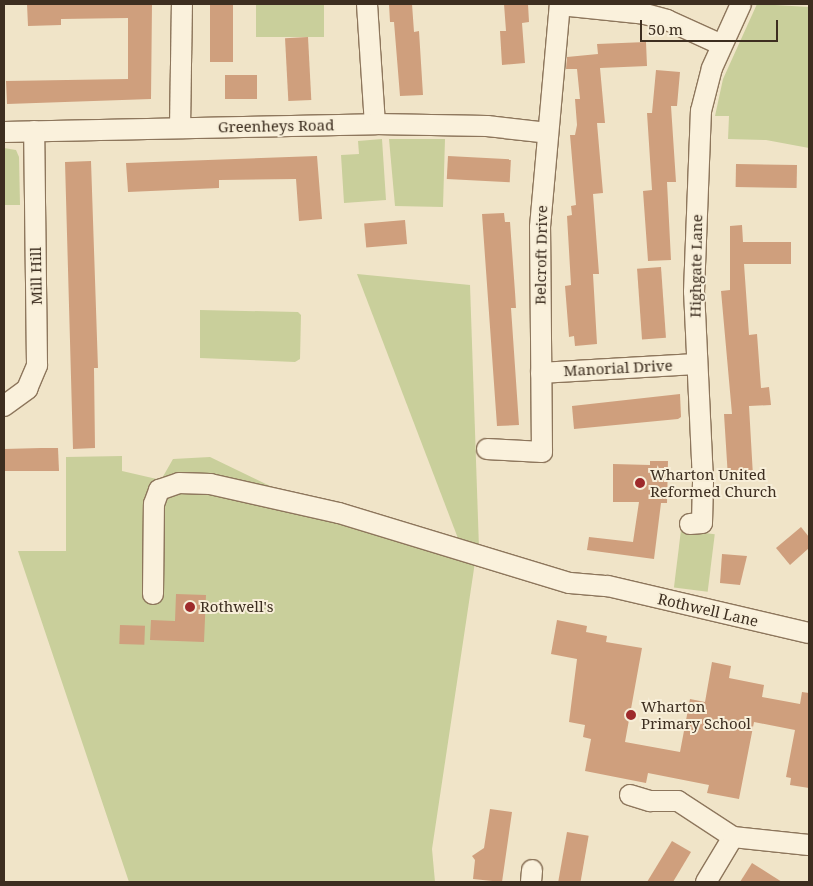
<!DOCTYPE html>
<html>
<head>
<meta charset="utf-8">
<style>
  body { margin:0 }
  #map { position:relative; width:813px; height:886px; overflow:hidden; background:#f0e4c8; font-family:"Noto Serif",serif }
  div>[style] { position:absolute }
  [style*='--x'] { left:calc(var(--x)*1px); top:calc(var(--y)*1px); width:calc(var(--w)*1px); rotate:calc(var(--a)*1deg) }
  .green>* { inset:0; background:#c9cf9b; transform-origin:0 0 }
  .building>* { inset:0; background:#cf9f7d; transform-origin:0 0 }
  .roads { filter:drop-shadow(1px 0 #8d765c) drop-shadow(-1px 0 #8d765c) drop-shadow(0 1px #8d765c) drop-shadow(0 -1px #8d765c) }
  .minor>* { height:20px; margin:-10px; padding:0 10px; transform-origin:10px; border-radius:10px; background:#faf1dc }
  .dots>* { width:14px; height:14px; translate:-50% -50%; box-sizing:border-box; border:2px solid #f7eed8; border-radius:50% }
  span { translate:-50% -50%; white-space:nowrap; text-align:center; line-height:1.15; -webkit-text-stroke:4px #f7eed8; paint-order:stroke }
  .street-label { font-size:15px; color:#3d2e20 }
  .poi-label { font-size:15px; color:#3d2e20 }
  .left { translate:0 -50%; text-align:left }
  .frame { position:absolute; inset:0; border:5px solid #3d2e20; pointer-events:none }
  .scale { position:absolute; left:640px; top:20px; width:138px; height:22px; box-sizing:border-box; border:2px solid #3d2e20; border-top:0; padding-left:6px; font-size:15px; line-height:18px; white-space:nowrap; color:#3d2e20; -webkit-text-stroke:4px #f7eed8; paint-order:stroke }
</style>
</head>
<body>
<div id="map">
  <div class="green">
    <div style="left:256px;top:4px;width:68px;height:33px"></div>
    <div style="clip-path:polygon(757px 4px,809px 7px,809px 148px,766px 140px,728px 139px,729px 116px,715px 116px,723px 79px)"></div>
    <div style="clip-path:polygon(382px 139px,386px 200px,344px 203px,341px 155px,359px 154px,358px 141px)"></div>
    <div style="clip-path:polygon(389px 139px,445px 139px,443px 207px,395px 206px)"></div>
    <div style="clip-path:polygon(4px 148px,16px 150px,19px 157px,20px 205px,4px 205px)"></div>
    <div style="clip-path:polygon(357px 274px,470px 285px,479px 548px,459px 541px)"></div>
    <div style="clip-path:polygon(200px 310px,298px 312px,301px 315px,300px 359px,295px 362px,200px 358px)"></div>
    <div style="clip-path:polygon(122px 456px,122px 471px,161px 480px,173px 459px,210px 457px,297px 499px,475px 562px,432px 849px,435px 882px,129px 882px,18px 551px,66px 551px,66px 457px)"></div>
    <div style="left:681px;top:530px;width:34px;height:58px;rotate:7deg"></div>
  </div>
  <div class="building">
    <div style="clip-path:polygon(27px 4px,152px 4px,151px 99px,7px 104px,6px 81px,128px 79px,128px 18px,61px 19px,61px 25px,28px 26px)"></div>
    <div style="left:210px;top:4px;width:23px;height:58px"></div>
    <div style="clip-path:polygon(389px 4px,412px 4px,414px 32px,419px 31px,423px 95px,400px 96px,394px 22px,390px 22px)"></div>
    <div style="clip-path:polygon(504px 4px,528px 4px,529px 22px,522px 23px,525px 63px,502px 65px,500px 31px,506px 31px)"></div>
    <div style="left:308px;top:37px;width:63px;height:23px;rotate:87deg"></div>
    <div style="clip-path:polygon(646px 42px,647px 66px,600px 68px,605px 123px,597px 123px,603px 193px,593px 194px,599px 274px,593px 274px,597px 344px,575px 346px,574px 336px,569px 337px,565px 286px,571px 285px,567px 216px,572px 215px,571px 206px,576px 205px,570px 135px,575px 135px,577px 125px,575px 99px,580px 99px,577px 69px,566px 69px,567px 57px,598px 54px,597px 44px)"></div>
    <div style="clip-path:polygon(656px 70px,680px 72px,677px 106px,671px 106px,676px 182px,667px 182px,671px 260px,648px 261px,643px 191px,652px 190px,647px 113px,652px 113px)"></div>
    <div style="left:225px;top:75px;width:32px;height:24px"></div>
    <div style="clip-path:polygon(317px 156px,322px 219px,299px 221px,296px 179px,219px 180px,219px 188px,128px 192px,126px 163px)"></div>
    <div style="left:448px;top:156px;width:63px;height:23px;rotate:3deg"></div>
    <div style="clip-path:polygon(91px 161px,98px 368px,94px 368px,95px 448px,73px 449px,65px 162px)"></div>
    <div style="left:736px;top:164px;width:61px;height:23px;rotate:1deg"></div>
    <div style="clip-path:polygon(504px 213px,505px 222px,510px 222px,515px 292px,516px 308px,511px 308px,519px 425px,497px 426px,482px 214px)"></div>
    <div style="left:405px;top:220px;width:24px;height:41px;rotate:85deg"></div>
    <div style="clip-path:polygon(742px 225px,743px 242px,791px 242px,791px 264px,744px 264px,749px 335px,757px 334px,761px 388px,769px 387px,771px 405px,749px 406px,753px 476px,728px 478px,724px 414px,732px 414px,721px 291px,730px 290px,730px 226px)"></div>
    <div style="left:661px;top:267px;width:71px;height:24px;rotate:86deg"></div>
    <div style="clip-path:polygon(680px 394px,681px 417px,678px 419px,574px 429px,572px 406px)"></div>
    <div style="clip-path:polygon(41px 448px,58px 448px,59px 471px,4px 471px,4px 449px)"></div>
    <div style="clip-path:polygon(650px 461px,668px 461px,667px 503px,661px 503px,654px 559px,587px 550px,589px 537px,633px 542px,639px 502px,613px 502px,613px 464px,650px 465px)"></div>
    <div style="clip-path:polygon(801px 527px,809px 537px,809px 548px,790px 565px,776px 548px)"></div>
    <div style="clip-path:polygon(722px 554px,747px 556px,740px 585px,720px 583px)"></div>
    <div style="clip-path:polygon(176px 594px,206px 595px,204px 642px,150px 640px,151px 620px,175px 621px)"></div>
    <div style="clip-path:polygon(557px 620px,587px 626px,586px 632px,607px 636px,606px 642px,642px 648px,625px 742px,680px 752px,690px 699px,705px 702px,712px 662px,731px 666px,729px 678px,764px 685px,762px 697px,800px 704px,802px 692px,809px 693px,809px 788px,790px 785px,791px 778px,786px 777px,795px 730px,754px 722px,739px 799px,707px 793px,709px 785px,648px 773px,646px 783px,585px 771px,591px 739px,583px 737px,585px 725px,569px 722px,577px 659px,551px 654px)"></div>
    <div style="left:120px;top:625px;width:25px;height:19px;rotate:2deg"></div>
    <div style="clip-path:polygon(490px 809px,512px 812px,502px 882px,473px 879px,475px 860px,472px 856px,484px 848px)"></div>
    <div style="left:567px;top:832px;width:22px;height:50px;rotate:10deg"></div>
    <div style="clip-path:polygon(672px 841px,691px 852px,673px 882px,647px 882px)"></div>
    <div style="clip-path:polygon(752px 863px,782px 882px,740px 882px)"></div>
  </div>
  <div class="roads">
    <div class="minor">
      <div style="--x:367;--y:4;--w:120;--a:86.2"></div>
      <div style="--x:560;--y:5;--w:85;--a:6"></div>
      <div style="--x:645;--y:14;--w:23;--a:15"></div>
      <div style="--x:667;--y:20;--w:60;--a:24.4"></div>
      <div style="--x:180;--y:128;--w:124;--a:-89.1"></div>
      <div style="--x:4;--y:132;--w:371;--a:-1.2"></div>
      <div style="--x:375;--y:124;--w:112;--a:1"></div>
      <div style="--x:487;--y:126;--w:61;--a:6.5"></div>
      <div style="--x:541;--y:373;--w:154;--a:-3.3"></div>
      <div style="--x:4;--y:406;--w:29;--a:-36"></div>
      <div style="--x:27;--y:389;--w:26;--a:-67"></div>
      <div style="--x:37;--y:365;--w:234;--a:-90.7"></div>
      <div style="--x:487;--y:449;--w:55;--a:3.1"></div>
      <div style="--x:542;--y:452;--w:225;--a:-90.5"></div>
      <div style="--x:540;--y:227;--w:224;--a:-84.9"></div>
      <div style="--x:690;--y:524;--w:12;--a:-5"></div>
      <div style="--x:702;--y:523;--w:42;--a:-88.6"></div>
      <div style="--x:703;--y:481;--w:189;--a:-92.7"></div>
      <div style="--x:694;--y:292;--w:181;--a:-87.8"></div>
      <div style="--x:701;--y:111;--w:44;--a:-75.7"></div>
      <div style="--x:712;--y:68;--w:70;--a:-65.6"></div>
      <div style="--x:153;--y:594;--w:90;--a:-89.4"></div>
      <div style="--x:154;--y:504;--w:15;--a:-70"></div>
      <div style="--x:159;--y:490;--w:21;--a:-19"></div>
      <div style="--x:179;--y:483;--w:31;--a:2"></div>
      <div style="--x:210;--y:484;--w:132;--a:12.7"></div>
      <div style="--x:339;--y:513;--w:241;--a:16.9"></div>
      <div style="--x:570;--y:583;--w:38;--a:5"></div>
      <div style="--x:608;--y:586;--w:206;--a:13.2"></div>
      <div style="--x:630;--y:795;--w:21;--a:17"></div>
      <div style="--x:650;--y:801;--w:28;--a:0"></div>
      <div style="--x:678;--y:801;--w:66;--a:33.2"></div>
      <div style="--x:531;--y:882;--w:12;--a:-85"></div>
      <div style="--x:706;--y:882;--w:52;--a:-59"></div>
      <div style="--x:733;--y:837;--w:76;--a:6"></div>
    </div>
  </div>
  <div class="dots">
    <div style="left:640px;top:483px;background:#9e2a2b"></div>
    <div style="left:190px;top:607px;background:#9e2a2b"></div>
    <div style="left:631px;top:715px;background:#9e2a2b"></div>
  </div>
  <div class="street-label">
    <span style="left:276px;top:126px;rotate:-1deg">Greenheys Road</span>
    <span style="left:541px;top:255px;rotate:-89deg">Belcroft Drive</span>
    <span style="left:696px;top:266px;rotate:-89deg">Highgate Lane</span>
    <span style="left:36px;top:276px;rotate:-91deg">Mill Hill</span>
    <span style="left:618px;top:368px;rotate:-3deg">Manorial Drive</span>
    <span style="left:708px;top:610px;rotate:13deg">Rothwell Lane</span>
  </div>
  <div class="poi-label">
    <span class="left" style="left:650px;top:483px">Wharton United<br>Reformed Church</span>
    <span class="left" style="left:200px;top:607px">Rothwell's</span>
    <span class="left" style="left:641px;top:715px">Wharton<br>Primary School</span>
  </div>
  <div class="frame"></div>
  <div class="scale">50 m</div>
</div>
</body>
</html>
